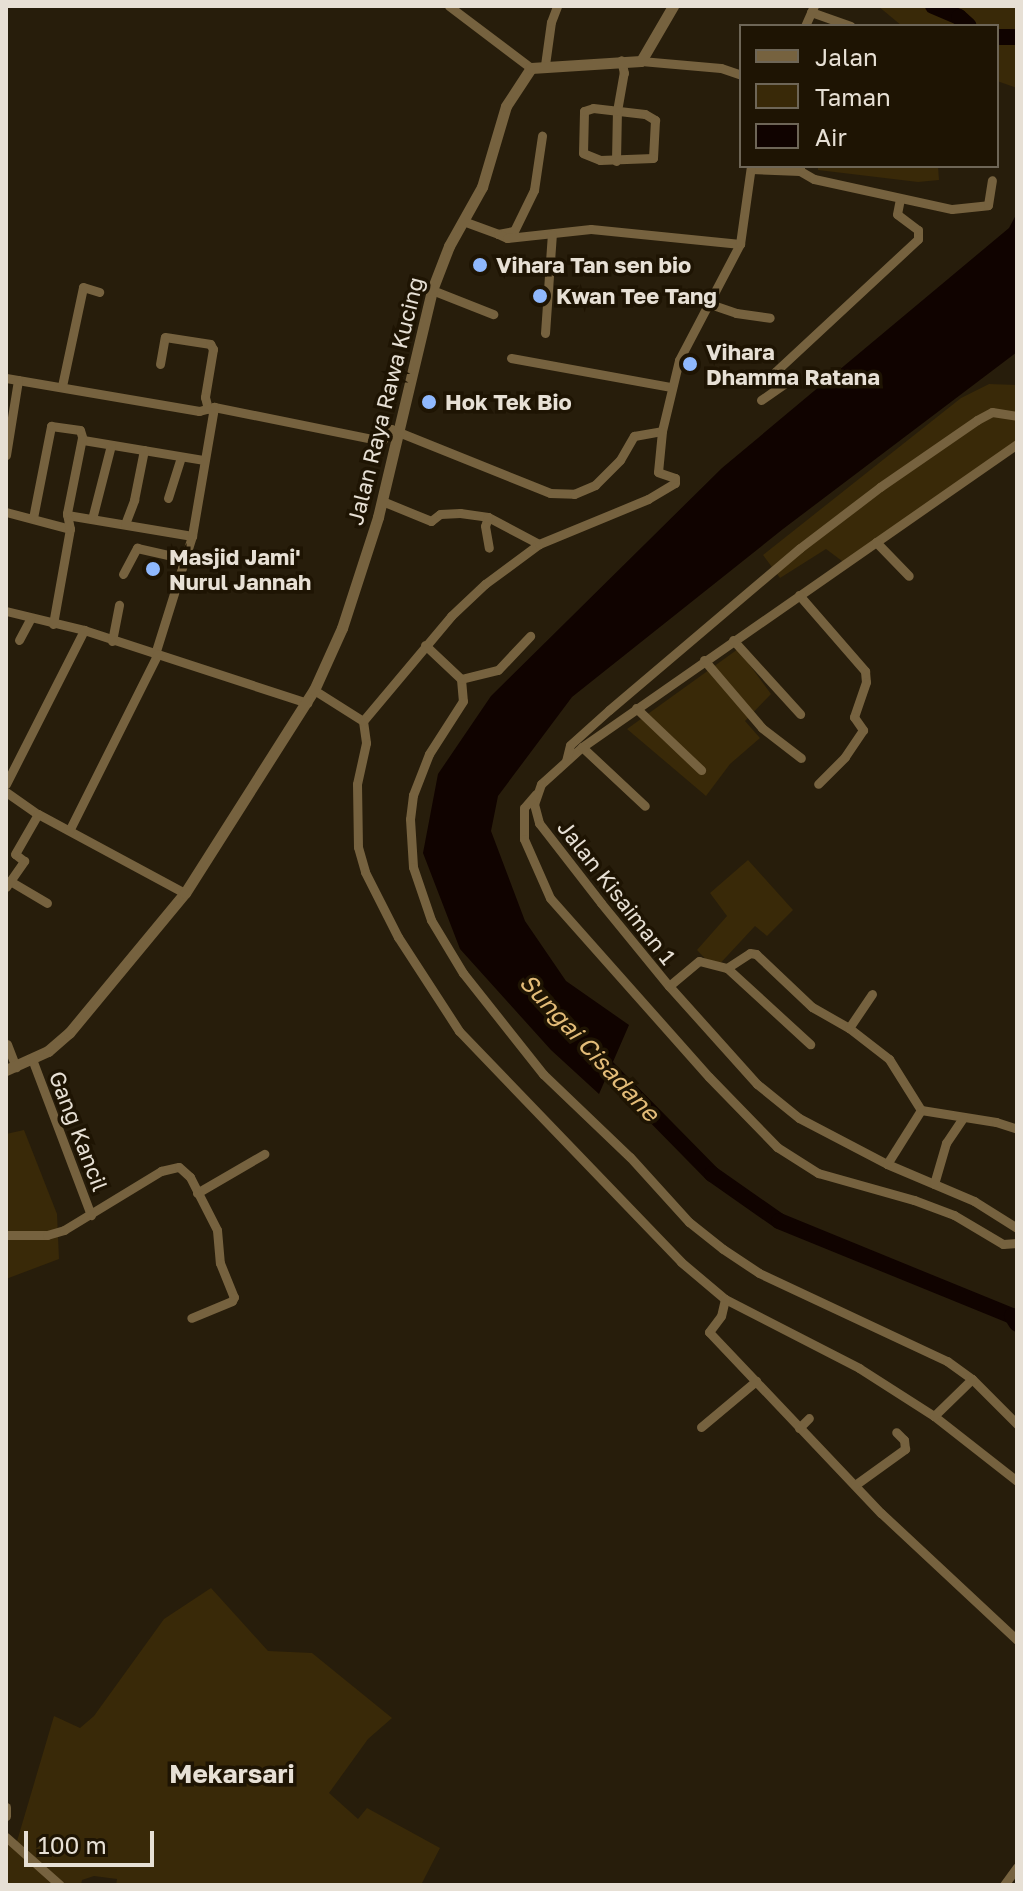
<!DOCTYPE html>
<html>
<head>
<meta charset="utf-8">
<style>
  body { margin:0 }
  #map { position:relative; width:1023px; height:1891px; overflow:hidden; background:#271d0b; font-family:"Golos Text",sans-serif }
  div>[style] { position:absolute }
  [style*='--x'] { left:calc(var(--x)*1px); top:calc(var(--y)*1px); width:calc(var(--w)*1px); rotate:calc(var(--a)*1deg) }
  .green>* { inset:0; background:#392908 }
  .water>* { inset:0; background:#100300 }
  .river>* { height:16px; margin:-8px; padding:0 8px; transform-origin:8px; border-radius:8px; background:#100300 }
  .minor>* { height:9px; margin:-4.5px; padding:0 4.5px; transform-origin:4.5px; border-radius:4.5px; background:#76623f }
  .tertiary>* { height:11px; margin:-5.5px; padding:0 5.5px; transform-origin:5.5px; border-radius:5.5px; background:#76623f }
  .dots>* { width:22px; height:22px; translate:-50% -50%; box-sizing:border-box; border:4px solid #1e1403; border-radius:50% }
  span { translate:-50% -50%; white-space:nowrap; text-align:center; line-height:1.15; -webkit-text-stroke:7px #1e1403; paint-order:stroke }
  .poi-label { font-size:22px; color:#e7e0d5; font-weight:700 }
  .left { translate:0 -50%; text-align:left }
  .street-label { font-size:22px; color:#e7e0d5 }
  .water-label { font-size:24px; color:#e3bc78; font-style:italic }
  .quarter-label { font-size:26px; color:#e7e0d5; font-weight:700 }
  .frame { position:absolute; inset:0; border:8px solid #e7e0d5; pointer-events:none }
  .legend { position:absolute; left:739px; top:24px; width:260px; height:144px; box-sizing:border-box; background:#1e1403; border:2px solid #6e6657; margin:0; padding:10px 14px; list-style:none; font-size:24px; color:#e7e0d5 }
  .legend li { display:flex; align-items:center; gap:16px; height:40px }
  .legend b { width:40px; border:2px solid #6e6657 }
  .scale { position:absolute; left:24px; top:1831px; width:130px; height:36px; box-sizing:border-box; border:4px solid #e7e0d5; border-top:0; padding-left:10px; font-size:24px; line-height:28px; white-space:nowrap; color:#e7e0d5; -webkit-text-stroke:6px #1e1403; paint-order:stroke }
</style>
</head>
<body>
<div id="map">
  <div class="green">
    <div style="clip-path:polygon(878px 6px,1017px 6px,1017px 88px,997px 81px,997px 26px,902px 26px)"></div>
    <div style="clip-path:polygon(818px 166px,938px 166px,939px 180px,918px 182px,818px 170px)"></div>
    <div style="clip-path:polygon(989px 384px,1017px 385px,1017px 443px,846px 564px,826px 549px,780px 578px,763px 555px,961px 398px)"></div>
    <div style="clip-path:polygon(738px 649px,771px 694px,745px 721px,760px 738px,730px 764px,706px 796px,627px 729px)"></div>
    <div style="clip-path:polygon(748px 860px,793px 910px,767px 936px,755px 926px,715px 969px,697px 950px,727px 916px,710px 893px)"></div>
    <div style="clip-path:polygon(24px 1130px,57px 1214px,59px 1259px,6px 1279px,6px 1134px)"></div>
    <div style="clip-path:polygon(211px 1588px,268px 1651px,312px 1653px,392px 1718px,368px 1739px,329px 1793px,358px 1819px,367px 1808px,440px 1848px,421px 1885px,116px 1885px,117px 1879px,94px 1876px,82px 1880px,81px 1885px,6px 1885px,6px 1837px,15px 1848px,54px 1716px,80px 1728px,94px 1716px,164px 1619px)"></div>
  </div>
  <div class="water">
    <div style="clip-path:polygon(1017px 213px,1017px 352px,783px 529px,572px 697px,498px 796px,491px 831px,525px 921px,566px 981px,629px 1025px,599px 1094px,551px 1050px,460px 949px,423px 853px,438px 774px,491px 696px,722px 468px,1009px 228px)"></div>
  </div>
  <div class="river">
    <div style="--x:933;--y:6;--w:28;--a:23"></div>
    <div style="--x:959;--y:17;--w:13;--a:42"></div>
    <div style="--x:997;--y:37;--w:20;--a:0"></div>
    <div style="--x:595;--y:1055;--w:167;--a:45.5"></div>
    <div style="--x:712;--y:1174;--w:82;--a:35"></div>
    <div style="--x:779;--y:1221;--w:252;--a:22.2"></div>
    <div style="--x:1012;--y:1316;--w:9;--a:58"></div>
  </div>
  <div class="minor">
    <div style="--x:449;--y:6;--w:103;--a:37.1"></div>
    <div style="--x:811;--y:12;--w:42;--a:19.3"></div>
    <div style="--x:805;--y:26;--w:22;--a:-66"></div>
    <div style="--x:641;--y:61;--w:80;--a:5"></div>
    <div style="--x:721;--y:68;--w:21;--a:19"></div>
    <div style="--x:545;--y:65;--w:43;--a:-82.1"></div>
    <div style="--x:551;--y:22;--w:17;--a:-69"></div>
    <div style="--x:593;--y:108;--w:52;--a:6.6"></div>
    <div style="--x:645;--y:114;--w:12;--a:31"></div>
    <div style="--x:655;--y:120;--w:38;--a:93"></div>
    <div style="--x:653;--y:158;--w:53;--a:177.8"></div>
    <div style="--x:600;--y:160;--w:18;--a:-158"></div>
    <div style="--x:583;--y:153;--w:42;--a:-88.6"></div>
    <div style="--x:584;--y:111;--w:9;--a:-18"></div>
    <div style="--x:616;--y:161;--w:50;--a:-88.9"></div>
    <div style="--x:617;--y:111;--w:39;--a:-80"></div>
    <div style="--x:624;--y:73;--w:13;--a:-103"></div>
    <div style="--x:800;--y:166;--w:5;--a:90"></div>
    <div style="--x:800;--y:171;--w:16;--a:30"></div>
    <div style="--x:814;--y:179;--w:141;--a:12.3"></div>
    <div style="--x:952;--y:209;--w:36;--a:-6"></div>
    <div style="--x:988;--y:205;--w:25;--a:-81"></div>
    <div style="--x:751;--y:169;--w:49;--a:2.3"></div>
    <div style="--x:463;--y:221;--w:37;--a:20"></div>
    <div style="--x:498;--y:234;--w:16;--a:-11"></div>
    <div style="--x:514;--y:231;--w:46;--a:-64"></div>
    <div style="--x:534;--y:190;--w:55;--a:-81.6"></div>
    <div style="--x:498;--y:234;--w:10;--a:24"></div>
    <div style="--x:507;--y:238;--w:84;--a:-6.1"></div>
    <div style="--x:591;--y:229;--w:150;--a:5.7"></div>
    <div style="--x:432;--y:290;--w:66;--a:21.5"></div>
    <div style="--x:707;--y:303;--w:31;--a:19"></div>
    <div style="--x:736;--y:313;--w:34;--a:8"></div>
    <div style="--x:545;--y:333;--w:99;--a:-86"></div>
    <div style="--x:511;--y:358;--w:163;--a:10.3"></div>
    <div style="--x:160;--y:364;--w:27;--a:-80"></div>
    <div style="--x:165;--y:337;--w:46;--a:8.8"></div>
    <div style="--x:210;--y:344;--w:6;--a:59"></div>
    <div style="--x:213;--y:349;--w:49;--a:99.5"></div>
    <div style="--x:205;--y:397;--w:12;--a:76"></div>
    <div style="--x:6;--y:378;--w:196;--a:9.7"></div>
    <div style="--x:199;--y:411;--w:16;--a:-15"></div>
    <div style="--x:214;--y:407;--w:171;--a:11.4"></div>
    <div style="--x:382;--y:441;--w:15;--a:-53"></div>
    <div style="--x:391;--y:429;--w:171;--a:21.9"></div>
    <div style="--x:550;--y:493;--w:24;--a:2"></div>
    <div style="--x:574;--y:494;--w:23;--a:-23"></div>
    <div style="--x:595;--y:485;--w:35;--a:-45"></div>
    <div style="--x:620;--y:460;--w:28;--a:-60"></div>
    <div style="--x:634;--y:436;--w:28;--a:-10"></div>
    <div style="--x:662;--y:431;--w:73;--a:-76.5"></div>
    <div style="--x:679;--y:360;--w:131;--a:-62.3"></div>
    <div style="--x:740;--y:244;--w:79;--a:-82"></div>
    <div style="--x:62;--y:386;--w:101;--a:-78"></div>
    <div style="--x:83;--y:287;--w:17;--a:17"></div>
    <div style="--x:761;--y:400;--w:28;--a:-35"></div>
    <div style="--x:784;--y:384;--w:15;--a:-127"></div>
    <div style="--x:775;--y:372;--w:195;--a:-42.9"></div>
    <div style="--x:918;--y:239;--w:9;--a:-90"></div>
    <div style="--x:918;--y:230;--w:26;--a:-143"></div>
    <div style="--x:897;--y:214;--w:15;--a:-79"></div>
    <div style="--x:1017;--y:444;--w:530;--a:145.14"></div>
    <div style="--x:582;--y:747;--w:55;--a:137.9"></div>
    <div style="--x:541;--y:784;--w:21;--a:109"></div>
    <div style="--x:534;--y:804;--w:20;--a:75"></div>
    <div style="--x:539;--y:823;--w:101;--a:52.2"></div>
    <div style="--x:601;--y:903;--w:107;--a:50.7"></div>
    <div style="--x:669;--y:986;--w:132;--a:48.1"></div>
    <div style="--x:757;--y:1084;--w:54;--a:39"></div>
    <div style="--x:799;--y:1118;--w:99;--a:27.6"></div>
    <div style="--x:887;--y:1164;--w:95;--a:23"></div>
    <div style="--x:974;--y:1201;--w:51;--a:32.1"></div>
    <div style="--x:6;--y:455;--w:76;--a:-80.9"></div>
    <div style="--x:168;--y:498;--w:43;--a:-72.4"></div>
    <div style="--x:382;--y:501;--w:53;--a:22.2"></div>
    <div style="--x:431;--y:521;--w:11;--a:-38"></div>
    <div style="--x:440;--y:514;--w:20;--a:-3"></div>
    <div style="--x:460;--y:513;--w:28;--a:8"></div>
    <div style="--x:488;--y:517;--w:58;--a:27.9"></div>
    <div style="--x:6;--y:512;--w:66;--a:14.9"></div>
    <div style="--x:67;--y:515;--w:127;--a:9.5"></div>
    <div style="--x:192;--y:536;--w:124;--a:107.4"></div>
    <div style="--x:488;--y:517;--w:9;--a:108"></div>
    <div style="--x:485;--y:526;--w:22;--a:80"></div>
    <div style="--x:33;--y:518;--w:94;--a:-78.9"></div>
    <div style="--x:51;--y:426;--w:29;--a:8"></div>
    <div style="--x:80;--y:430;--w:10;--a:73"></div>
    <div style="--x:83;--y:440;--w:123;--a:9.4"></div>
    <div style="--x:92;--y:519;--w:76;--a:-75.6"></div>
    <div style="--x:125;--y:524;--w:26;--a:-69"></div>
    <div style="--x:134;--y:500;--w:51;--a:-78.7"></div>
    <div style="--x:192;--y:536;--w:131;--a:-80.3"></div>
    <div style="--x:876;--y:542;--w:47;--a:45.9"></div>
    <div style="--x:123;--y:574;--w:30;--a:-62"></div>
    <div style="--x:137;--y:548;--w:50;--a:12.7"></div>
    <div style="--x:799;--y:595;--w:101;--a:49"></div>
    <div style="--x:865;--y:671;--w:11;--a:85"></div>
    <div style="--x:866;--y:682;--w:37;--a:109"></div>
    <div style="--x:854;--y:717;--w:16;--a:55"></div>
    <div style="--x:863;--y:730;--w:32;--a:124"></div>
    <div style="--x:845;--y:757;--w:38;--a:135"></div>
    <div style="--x:6;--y:611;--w:80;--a:13.7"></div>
    <div style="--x:84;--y:630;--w:235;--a:18.1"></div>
    <div style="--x:53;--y:624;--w:97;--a:-79.9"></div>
    <div style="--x:70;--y:529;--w:16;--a:-101"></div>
    <div style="--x:67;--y:513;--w:76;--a:-78.7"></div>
    <div style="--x:19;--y:640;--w:24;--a:-62"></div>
    <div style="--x:733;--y:640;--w:100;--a:47.8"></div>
    <div style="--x:112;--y:641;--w:37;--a:-79"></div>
    <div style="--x:425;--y:645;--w:50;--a:43.4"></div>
    <div style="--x:461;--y:679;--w:22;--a:85"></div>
    <div style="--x:463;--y:701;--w:63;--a:122.7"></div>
    <div style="--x:429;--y:754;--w:44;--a:111.3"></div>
    <div style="--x:413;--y:795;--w:24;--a:97"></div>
    <div style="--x:410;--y:819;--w:48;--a:86.4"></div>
    <div style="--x:413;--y:867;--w:56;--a:71.2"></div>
    <div style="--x:431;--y:920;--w:62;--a:58.9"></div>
    <div style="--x:463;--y:973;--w:129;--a:51.6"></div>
    <div style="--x:543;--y:1074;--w:120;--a:43.7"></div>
    <div style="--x:630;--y:1157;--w:88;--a:47.8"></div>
    <div style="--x:689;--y:1222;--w:43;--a:38.5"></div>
    <div style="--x:723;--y:1249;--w:43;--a:33.7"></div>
    <div style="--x:759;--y:1273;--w:208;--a:25.1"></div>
    <div style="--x:947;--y:1361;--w:31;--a:36"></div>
    <div style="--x:972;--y:1379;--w:64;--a:45"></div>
    <div style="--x:704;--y:660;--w:89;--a:49.5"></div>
    <div style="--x:762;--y:728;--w:49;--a:37.6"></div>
    <div style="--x:461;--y:679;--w:38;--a:-14"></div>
    <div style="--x:498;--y:670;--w:47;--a:-46.7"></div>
    <div style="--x:314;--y:690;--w:58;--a:32.3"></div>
    <div style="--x:363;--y:721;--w:22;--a:82"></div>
    <div style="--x:366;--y:743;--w:42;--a:102.4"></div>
    <div style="--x:357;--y:784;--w:63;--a:89.1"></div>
    <div style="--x:358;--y:847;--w:26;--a:74"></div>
    <div style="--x:365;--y:872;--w:73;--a:63.1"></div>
    <div style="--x:398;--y:937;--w:112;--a:57"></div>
    <div style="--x:459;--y:1031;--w:320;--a:46.1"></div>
    <div style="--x:681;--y:1262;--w:57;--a:40.1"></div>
    <div style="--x:725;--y:1299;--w:151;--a:27.2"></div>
    <div style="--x:859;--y:1368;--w:89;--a:32.6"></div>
    <div style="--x:934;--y:1416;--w:105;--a:38.1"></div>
    <div style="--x:636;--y:708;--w:90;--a:43.6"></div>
    <div style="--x:363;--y:721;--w:137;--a:-50"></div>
    <div style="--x:451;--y:616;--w:47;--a:-43.3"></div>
    <div style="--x:485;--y:584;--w:67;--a:-36.5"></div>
    <div style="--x:539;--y:544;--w:118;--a:-22.4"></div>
    <div style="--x:648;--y:499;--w:31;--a:-31"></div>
    <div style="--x:675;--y:483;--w:5;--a:-90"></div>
    <div style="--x:675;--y:478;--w:18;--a:-161"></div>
    <div style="--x:658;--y:472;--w:41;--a:-84.4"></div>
    <div style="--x:582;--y:747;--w:86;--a:43.1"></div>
    <div style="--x:566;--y:761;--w:16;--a:-76"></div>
    <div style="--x:570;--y:745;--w:52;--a:-41.9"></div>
    <div style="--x:609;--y:710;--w:250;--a:-40.3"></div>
    <div style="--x:800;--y:548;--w:101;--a:-37.3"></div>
    <div style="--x:880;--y:487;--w:118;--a:-34.6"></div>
    <div style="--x:977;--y:420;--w:17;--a:-28"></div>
    <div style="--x:992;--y:412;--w:25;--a:9"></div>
    <div style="--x:6;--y:784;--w:173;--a:-63.1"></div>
    <div style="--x:6;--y:792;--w:39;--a:35"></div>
    <div style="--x:38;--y:814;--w:167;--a:28.3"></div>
    <div style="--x:536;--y:794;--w:18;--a:131"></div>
    <div style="--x:524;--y:808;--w:31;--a:90"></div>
    <div style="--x:524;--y:839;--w:64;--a:66.2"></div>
    <div style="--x:550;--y:898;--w:239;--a:48.4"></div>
    <div style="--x:709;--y:1077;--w:98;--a:45.8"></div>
    <div style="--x:777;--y:1147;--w:49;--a:32.4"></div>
    <div style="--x:818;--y:1173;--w:100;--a:15.7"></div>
    <div style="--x:914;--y:1200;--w:43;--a:20.6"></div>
    <div style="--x:954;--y:1215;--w:57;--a:30.6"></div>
    <div style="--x:1003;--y:1244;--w:14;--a:-4"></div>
    <div style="--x:70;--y:829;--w:195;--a:-63.4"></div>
    <div style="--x:10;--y:881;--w:43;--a:30.7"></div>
    <div style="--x:6;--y:887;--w:32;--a:-55"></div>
    <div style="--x:24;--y:861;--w:11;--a:-142"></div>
    <div style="--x:15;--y:854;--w:46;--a:-60.1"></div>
    <div style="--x:727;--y:968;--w:113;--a:42.5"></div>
    <div style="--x:669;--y:986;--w:39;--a:-40"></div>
    <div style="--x:699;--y:961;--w:29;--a:14"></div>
    <div style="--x:727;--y:968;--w:27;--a:-33"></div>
    <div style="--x:750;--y:953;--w:6;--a:9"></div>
    <div style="--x:756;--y:954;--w:77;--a:43.4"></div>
    <div style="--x:812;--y:1007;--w:43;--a:29.6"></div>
    <div style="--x:849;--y:1028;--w:51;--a:37.8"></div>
    <div style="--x:889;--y:1059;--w:60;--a:57.9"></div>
    <div style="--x:921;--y:1110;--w:76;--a:9.1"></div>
    <div style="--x:996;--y:1122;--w:22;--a:18"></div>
    <div style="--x:849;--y:1028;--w:41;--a:-55.9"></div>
    <div style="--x:7;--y:1044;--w:25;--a:69"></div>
    <div style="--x:32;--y:1059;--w:167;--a:69.3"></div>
    <div style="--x:887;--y:1164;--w:64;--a:-57.8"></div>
    <div style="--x:934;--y:1184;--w:43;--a:-73.7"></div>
    <div style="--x:946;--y:1143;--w:30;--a:-56"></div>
    <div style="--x:197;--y:1193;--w:78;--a:-30.2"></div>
    <div style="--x:6;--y:1235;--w:41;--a:0"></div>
    <div style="--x:47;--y:1235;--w:18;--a:-16"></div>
    <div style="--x:64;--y:1230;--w:114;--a:-31.3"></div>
    <div style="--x:161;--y:1171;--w:18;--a:-13"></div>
    <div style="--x:179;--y:1167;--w:15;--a:42"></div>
    <div style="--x:190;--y:1177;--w:59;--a:63"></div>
    <div style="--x:217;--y:1230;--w:33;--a:85"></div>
    <div style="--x:220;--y:1263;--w:37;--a:68"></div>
    <div style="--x:234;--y:1297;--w:4;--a:117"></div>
    <div style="--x:232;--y:1301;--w:44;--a:157.5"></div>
    <div style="--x:725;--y:1299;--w:17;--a:103"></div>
    <div style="--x:721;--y:1316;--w:20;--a:127"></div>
    <div style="--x:709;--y:1332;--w:250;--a:46.5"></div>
    <div style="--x:881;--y:1513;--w:186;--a:43"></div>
    <div style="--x:934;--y:1416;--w:53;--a:-44.2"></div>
    <div style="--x:701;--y:1427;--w:72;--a:-39.9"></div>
    <div style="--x:799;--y:1428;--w:14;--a:-45"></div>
    <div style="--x:855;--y:1485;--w:62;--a:-35.8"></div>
    <div style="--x:905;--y:1449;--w:9;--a:-96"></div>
    <div style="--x:904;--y:1440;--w:11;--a:-135"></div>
    <div style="--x:6;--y:1807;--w:9;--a:90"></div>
    <div style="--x:6;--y:1837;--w:72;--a:41.6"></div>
    <div style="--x:1004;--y:1885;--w:22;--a:-54"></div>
  </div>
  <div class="tertiary">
    <div style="--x:6;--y:1070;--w:46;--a:-24.3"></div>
    <div style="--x:48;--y:1051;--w:28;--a:-41"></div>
    <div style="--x:69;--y:1033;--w:182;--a:-50.4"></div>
    <div style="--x:185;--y:893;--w:241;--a:-57.6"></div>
    <div style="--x:314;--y:690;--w:68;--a:-65.7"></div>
    <div style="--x:342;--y:628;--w:117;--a:-72"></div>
    <div style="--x:378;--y:517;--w:233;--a:-76.6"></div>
    <div style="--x:432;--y:290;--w:47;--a:-68.9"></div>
    <div style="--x:449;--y:246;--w:68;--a:-60.8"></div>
    <div style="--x:482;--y:187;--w:84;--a:-73.5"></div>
    <div style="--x:506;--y:106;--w:45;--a:-56.7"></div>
    <div style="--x:531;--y:68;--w:110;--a:-3.6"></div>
    <div style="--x:641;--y:61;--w:64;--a:-59.8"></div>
  </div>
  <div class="dots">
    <div style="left:480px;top:265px;background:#8fb8fd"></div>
    <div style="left:540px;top:296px;background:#8fb8fd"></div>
    <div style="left:690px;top:364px;background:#8fb8fd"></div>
    <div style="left:429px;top:402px;background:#8fb8fd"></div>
    <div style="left:153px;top:569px;background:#8fb8fd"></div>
  </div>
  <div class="poi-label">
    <span class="left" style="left:496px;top:265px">Vihara Tan sen bio</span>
    <span class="left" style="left:556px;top:296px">Kwan Tee Tang</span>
    <span class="left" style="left:706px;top:364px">Vihara<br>Dhamma Ratana</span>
    <span class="left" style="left:445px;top:402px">Hok Tek Bio</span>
    <span class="left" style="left:169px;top:569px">Masjid Jami'<br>Nurul Jannah</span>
  </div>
  <div class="street-label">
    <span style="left:385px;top:401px;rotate:-76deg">Jalan Raya Rawa Kucing</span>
    <span style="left:617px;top:892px;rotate:52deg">Jalan Kisaiman 1</span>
    <span style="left:79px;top:1131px;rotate:69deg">Gang Kancil</span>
  </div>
  <div class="water-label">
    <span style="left:590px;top:1047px;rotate:47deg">Sungai Cisadane</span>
  </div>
  <div class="quarter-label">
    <span style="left:232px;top:1774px">Mekarsari</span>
  </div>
  <div class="frame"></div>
  <ul class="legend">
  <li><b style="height:10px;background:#76623f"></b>Jalan</li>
  <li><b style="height:22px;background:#392908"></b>Taman</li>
  <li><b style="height:22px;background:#100300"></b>Air</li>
  </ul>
  <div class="scale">100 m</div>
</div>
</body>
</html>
